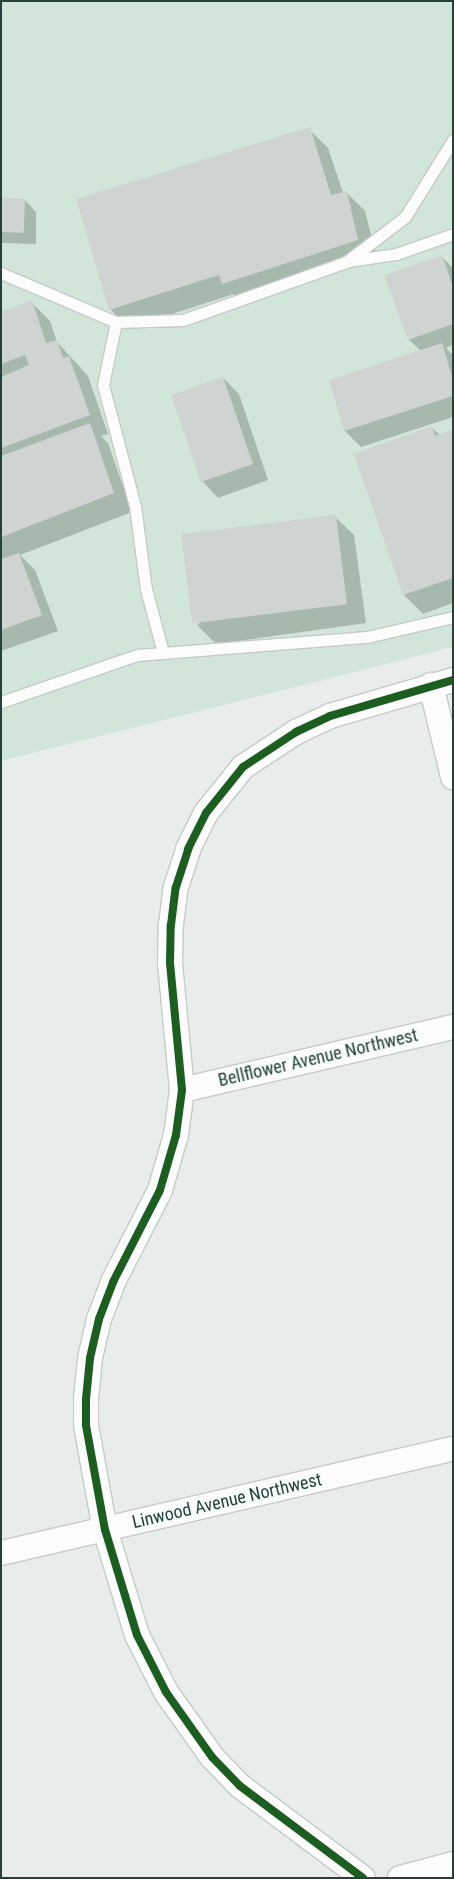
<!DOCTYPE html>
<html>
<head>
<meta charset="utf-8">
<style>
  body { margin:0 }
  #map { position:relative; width:454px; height:1879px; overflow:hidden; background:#e8edeb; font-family:"Roboto Condensed",sans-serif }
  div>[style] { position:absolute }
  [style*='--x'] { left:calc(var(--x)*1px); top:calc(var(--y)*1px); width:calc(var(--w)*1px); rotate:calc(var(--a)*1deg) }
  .green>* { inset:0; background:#d1e6d8 }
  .shadow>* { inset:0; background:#0003 }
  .building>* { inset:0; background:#cfd4d2; transform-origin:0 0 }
  .roads { filter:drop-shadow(1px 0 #c5cac8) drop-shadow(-1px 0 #c5cac8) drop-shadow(0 1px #c5cac8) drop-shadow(0 -1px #c5cac8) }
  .service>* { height:11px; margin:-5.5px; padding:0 5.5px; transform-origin:5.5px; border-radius:5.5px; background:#fcfcfc }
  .minor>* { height:24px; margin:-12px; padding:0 12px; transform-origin:12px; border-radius:12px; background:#fcfcfc }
  .cycleway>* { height:8px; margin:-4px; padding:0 4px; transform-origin:4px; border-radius:4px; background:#1b5e20 }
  span { translate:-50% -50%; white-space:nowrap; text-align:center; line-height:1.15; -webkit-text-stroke:5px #f7fbf9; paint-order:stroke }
  .street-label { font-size:18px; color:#24423a }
  .frame { position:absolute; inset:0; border:2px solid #24423a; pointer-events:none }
</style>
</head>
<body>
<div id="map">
  <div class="green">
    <div style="clip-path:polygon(1px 1px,453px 1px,453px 647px,1px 761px)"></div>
  </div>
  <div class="shadow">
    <div style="clip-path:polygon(309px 129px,328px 148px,343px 193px,346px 192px,365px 211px,377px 259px,242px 302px,234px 294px,129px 328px,110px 309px)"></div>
    <div style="clip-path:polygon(1px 199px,25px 200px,36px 212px,36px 244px,1px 243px)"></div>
    <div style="clip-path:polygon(442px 257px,453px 268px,453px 345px,446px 348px,453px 355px,453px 417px,361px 447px,345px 431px,330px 381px,421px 351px,409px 340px,386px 276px)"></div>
    <div style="clip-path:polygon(31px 302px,50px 321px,57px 342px,88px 376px,108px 434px,101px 436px,108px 443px,132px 512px,20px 555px,35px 570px,58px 631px,1px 651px,1px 313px)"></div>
    <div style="clip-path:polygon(223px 378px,239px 394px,268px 480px,218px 498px,203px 482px)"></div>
    <div style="clip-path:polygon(431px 427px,440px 435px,453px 431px,453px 603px,423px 614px,404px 595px)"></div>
    <div style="clip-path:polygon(335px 517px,354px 535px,366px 623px,216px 644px,197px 625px)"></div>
  </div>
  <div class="building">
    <div style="clip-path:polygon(310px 127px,331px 195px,347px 191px,358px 240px,222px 284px,219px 275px,109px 310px,76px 199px)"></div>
    <div style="left:1px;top:198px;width:24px;height:34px;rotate:2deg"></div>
    <div style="clip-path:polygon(442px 255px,453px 287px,453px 324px,408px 340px,384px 275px)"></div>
    <div style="clip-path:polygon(32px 300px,46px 343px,57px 340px,63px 358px,69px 356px,90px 415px,1px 448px,1px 377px,29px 365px,25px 355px,1px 364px,1px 312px)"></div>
    <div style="clip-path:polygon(442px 343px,453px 380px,453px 396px,344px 431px,329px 380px)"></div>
    <div style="left:223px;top:377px;width:92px;height:55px;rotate:71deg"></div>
    <div style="clip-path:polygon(90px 423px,114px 493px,1px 537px,1px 456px)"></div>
    <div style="clip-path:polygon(432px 426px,435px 436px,453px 429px,453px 578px,403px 595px,354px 454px)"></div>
    <div style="left:336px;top:515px;width:90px;height:156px;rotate:83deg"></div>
    <div style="clip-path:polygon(19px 553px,42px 615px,1px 630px,1px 559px)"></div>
  </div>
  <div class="roads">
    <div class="service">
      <div style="--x:348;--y:261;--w:49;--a:-8.3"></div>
      <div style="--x:396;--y:254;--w:60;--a:-19.3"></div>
      <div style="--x:1;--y:273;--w:125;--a:23.1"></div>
      <div style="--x:116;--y:322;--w:67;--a:-1.7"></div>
      <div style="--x:183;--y:320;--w:173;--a:-19.6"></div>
      <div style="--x:346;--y:262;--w:74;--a:-37.3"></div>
      <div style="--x:405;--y:217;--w:91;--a:-58.1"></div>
      <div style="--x:116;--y:322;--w:64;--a:101.7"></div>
      <div style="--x:103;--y:385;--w:125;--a:75.2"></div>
      <div style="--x:135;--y:506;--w:84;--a:82.5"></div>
      <div style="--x:146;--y:589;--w:66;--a:75.1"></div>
      <div style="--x:1;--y:702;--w:144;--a:-19.1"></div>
      <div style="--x:137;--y:655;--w:231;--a:-4.5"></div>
      <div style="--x:367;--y:637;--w:88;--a:-13.1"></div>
    </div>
    <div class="minor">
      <div style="--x:431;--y:685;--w:95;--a:76.6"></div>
      <div style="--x:182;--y:1090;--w:278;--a:-13.1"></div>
      <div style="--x:1;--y:1553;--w:464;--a:-13"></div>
      <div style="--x:363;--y:1878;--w:154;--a:-143.2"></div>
      <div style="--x:240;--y:1786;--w:40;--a:-134"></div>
      <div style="--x:212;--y:1757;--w:80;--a:-125.3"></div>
      <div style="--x:166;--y:1692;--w:64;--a:-117"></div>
      <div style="--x:137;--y:1635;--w:110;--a:-106.9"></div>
      <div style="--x:105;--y:1530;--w:107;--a:-100.3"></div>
      <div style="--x:86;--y:1425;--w:26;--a:-90"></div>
      <div style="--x:86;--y:1399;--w:41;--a:-84.4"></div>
      <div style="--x:90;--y:1358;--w:40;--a:-77"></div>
      <div style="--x:99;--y:1319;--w:40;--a:-69"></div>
      <div style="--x:113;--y:1282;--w:103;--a:-62.9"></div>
      <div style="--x:160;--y:1190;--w:57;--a:-73.8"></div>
      <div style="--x:176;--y:1135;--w:45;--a:-82.4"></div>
      <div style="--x:182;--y:1090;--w:127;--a:-95.4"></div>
      <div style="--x:170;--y:964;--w:39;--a:-89"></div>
      <div style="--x:171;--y:925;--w:38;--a:-83"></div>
      <div style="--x:176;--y:887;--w:40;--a:-72"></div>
      <div style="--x:188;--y:849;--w:40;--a:-63.4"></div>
      <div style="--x:206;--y:813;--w:59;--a:-51.2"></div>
      <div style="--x:243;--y:767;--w:64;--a:-33.4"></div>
      <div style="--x:296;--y:732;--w:38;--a:-25"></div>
      <div style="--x:330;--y:716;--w:128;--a:-16.3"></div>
      <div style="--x:400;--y:1878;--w:55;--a:-14.8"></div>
    </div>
  </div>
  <div class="cycleway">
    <div style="--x:363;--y:1878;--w:154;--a:-143.2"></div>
    <div style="--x:240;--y:1786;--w:40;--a:-134"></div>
    <div style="--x:212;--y:1757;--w:80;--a:-125.3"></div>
    <div style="--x:166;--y:1692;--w:64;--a:-117"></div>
    <div style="--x:137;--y:1635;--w:110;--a:-106.9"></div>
    <div style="--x:105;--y:1530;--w:107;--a:-100.3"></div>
    <div style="--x:86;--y:1425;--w:26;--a:-90"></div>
    <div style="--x:86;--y:1399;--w:41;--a:-84.4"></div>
    <div style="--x:90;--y:1358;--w:40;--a:-77"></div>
    <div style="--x:99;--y:1319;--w:40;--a:-69"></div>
    <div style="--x:113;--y:1282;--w:103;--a:-62.9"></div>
    <div style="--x:160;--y:1190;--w:57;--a:-73.8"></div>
    <div style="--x:176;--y:1135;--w:45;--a:-82.4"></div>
    <div style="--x:182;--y:1090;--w:127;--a:-95.4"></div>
    <div style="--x:170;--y:964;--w:39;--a:-89"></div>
    <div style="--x:171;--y:925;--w:38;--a:-83"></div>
    <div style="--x:176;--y:887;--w:40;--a:-72"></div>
    <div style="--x:188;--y:849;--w:40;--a:-63.4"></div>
    <div style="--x:206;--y:813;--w:59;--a:-51.2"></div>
    <div style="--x:243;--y:767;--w:64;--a:-33.4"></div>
    <div style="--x:296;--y:732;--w:38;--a:-25"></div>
    <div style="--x:330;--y:716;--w:128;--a:-16.3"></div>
  </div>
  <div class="street-label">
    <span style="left:318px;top:1058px;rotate:-13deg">Bellflower Avenue Northwest</span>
    <span style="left:227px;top:1501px;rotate:-13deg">Linwood Avenue Northwest</span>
  </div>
  <div class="frame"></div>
</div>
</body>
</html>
